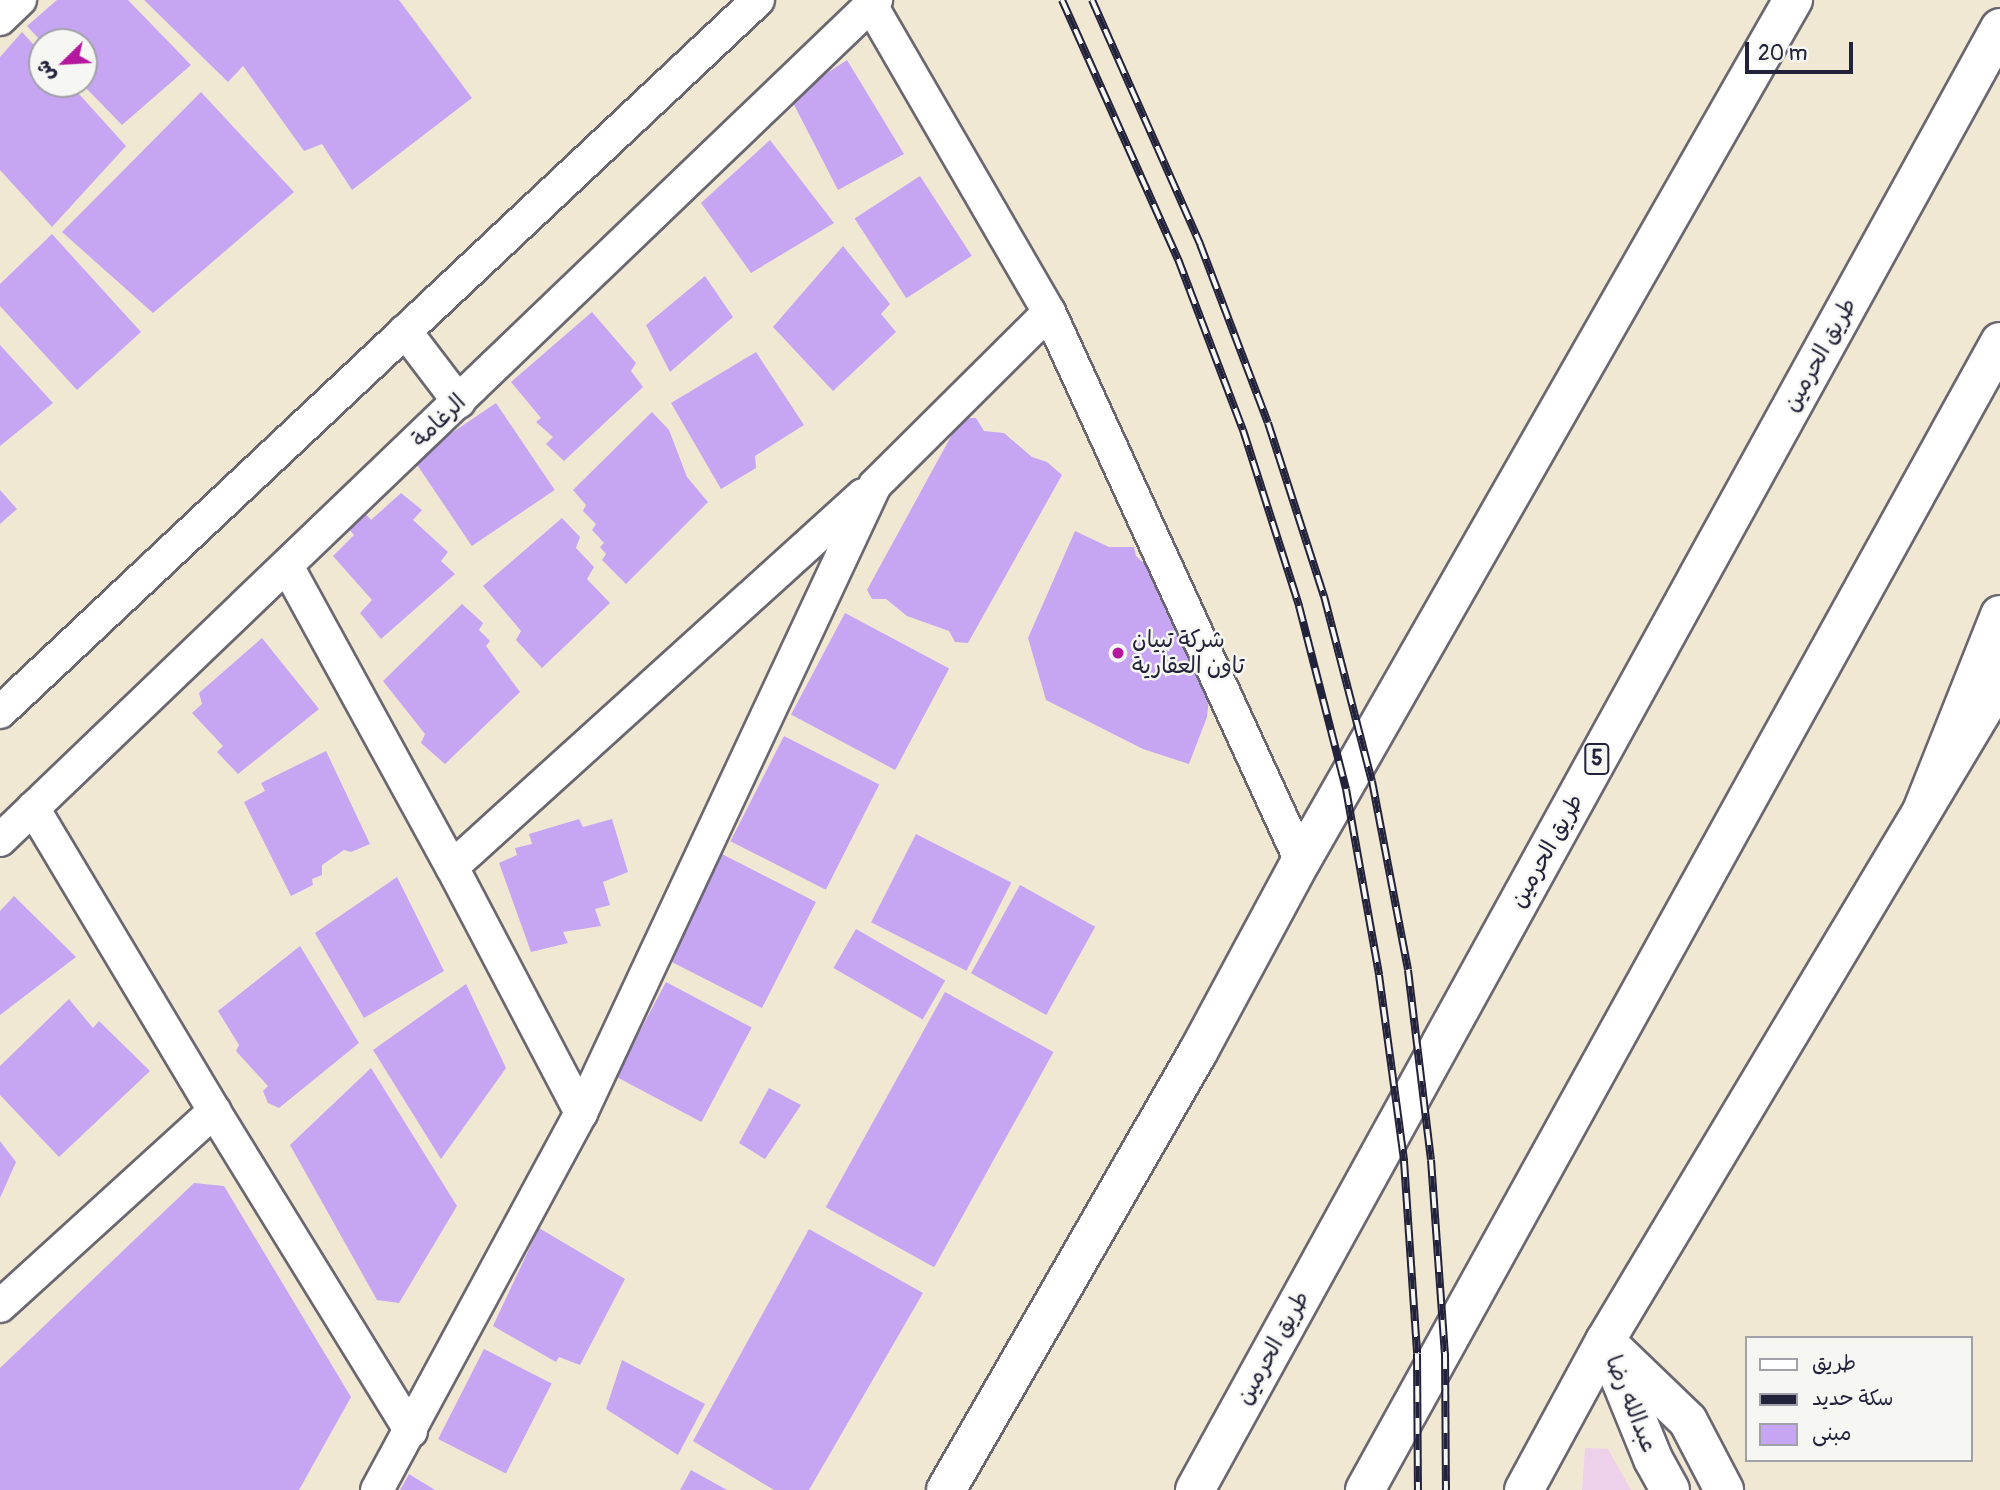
<!DOCTYPE html>
<html>
<head>
<meta charset="utf-8">
<style>
  body { margin:0 }
  #map { position:relative; width:2000px; height:1490px; overflow:hidden; background:#f1e8d4; font-family:Pangolin,"Playpen Sans Arabic",sans-serif }
  div>[style] { position:absolute }
  [style*='--x'] { left:calc(var(--x)*1px); top:calc(var(--y)*1px); width:calc(var(--w)*1px); rotate:calc(var(--a)*1deg) }
  .built>* { inset:0; background:#edd0e9 }
  .building>* { inset:0; background:#c6a6f2; transform-origin:0 0 }
  .roads { filter:drop-shadow(2px 0 #6a6771) drop-shadow(-2px 0 #6a6771) drop-shadow(0 2px #6a6771) drop-shadow(0 -2px #6a6771) }
  .street>* { height:32px; margin:-16px; padding:0 16px; transform-origin:16px; border-radius:16px; background:#fff }
  .secondary>* { height:38px; margin:-19px; padding:0 19px; transform-origin:19px; border-radius:19px; background:#fff }
  .primary>* { height:38px; margin:-19px; padding:0 19px; transform-origin:19px; border-radius:19px; background:#fff }
  .highway>* { height:38px; margin:-19px; padding:0 19px; transform-origin:19px; border-radius:19px; background:#fff }
  .rail>* { height:8px; margin-top:-4px; transform-origin:0; background:repeating-linear-gradient(90deg,#f6f6f2 0 16px,#22223b 0 32px); box-sizing:border-box; border-block:2px solid #22223b }
  .dots>* { width:19px; height:19px; translate:-50% -50%; box-sizing:border-box; border:4px solid #f6f6f2; border-radius:50% }
  span { translate:-50% -50%; white-space:nowrap; text-align:center; line-height:1.15; -webkit-text-stroke:5px #f6f6f2; paint-order:stroke }
  .shield-label span { padding:2px 5px; background:#f6f6f2; border:2px solid; border-radius:5px; -webkit-text-stroke-width:0 }
  .shield-label { font-size:21px; color:#22223b; font-weight:700 }
  .street-label { font-size:23px; color:#22223b }
  .poi-label { font-size:23px; color:#22223b }
  .left { translate:0 -50%; text-align:left }
  .legend { position:absolute; left:1745px; top:1336px; width:228px; height:126px; box-sizing:border-box; background:#f6f6f2; border:2px solid #a1a1a9; margin:0; padding:9px 12px; list-style:none; font-size:21px; color:#22223b }
  .legend li { display:flex; align-items:center; gap:14px; height:35px }
  .legend b { width:35px; border:2px solid #a1a1a9 }
  .north { position:absolute; left:28px; top:28px; width:70px; height:70px; box-sizing:border-box; background:#f6f6f2; border:2px solid #a1a1a9; border-radius:50%; rotate:246deg; font-size:19px; font-weight:700; line-height:28px; text-align:center; color:#22223b }
  .north::after { content:''; display:block; margin:auto; width:24px; height:32px; background:#b5179e; clip-path:polygon(50% 0,100% 100%,50% 72%,0 100%) }
  .scale { position:absolute; left:1745px; top:42px; width:108px; height:32px; box-sizing:border-box; border:4px solid #22223b; border-top:0; padding-left:9px; font-size:21px; line-height:24px; white-space:nowrap; color:#22223b; -webkit-text-stroke:5px #f6f6f2; paint-order:stroke }
</style>
</head>
<body>
<div id="map">
  <div class="built">
    <div style="clip-path:polygon(1585px 1448px,1608px 1449px,1631px 1490px,1582px 1490px)"></div>
  </div>
  <div class="building">
    <div style="clip-path:polygon(57px 0,128px 0,191px 65px,122px 125px,84px 86px,84px 42px,42px 42px,27px 26px)"></div>
    <div style="clip-path:polygon(144px 0,399px 0,472px 98px,352px 190px,322px 144px,304px 151px,243px 66px,228px 82px)"></div>
    <div style="clip-path:polygon(22px 32px,42px 54px,42px 84px,70px 84px,126px 146px,52px 227px,0 170px,0 57px)"></div>
    <div style="clip-path:polygon(847px 60px,904px 154px,838px 190px,790px 97px)"></div>
    <div style="clip-path:polygon(201px 92px,294px 192px,153px 313px,62px 232px)"></div>
    <div style="clip-path:polygon(770px 140px,834px 223px,751px 273px,701px 203px)"></div>
    <div style="left:920px;top:176px;width:95px;height:78px;rotate:57deg"></div>
    <div style="clip-path:polygon(52px 234px,141px 332px,77px 390px,0 306px,0 284px)"></div>
    <div style="clip-path:polygon(843px 246px,890px 304px,881px 314px,896px 332px,833px 391px,773px 327px)"></div>
    <div style="clip-path:polygon(705px 276px,733px 317px,670px 372px,646px 325px)"></div>
    <div style="clip-path:polygon(592px 312px,636px 363px,631px 371px,643px 387px,564px 461px,546px 444px,553px 437px,536px 422px,541px 418px,511px 382px)"></div>
    <div style="clip-path:polygon(0 345px,53px 403px,0 446px)"></div>
    <div style="clip-path:polygon(756px 352px,804px 425px,755px 456px,756px 468px,721px 489px,671px 403px)"></div>
    <div style="left:496px;top:403px;width:105px;height:100px;rotate:56deg"></div>
    <div style="clip-path:polygon(652px 412px,669px 430px,687px 477px,708px 502px,626px 584px,602px 560px,606px 554px,600px 547px,604px 543px,592px 530px,596px 524px,583px 511px,586px 505px,573px 490px)"></div>
    <div style="clip-path:polygon(961px 418px,976px 418px,984px 431px,1004px 433px,1032px 457px,1047px 462px,1062px 475px,968px 643px,955px 642px,949px 631px,907px 616px,886px 599px,872px 599px,867px 590px)"></div>
    <div style="clip-path:polygon(0 490px,17px 509px,0 524px)"></div>
    <div style="clip-path:polygon(401px 493px,422px 510px,413px 520px,448px 552px,441px 561px,455px 574px,381px 639px,360px 613px,372px 600px,333px 556px,354px 535px,347px 527px,364px 512px,371px 520px)"></div>
    <div style="clip-path:polygon(562px 518px,580px 537px,576px 548px,594px 567px,587px 579px,610px 603px,542px 668px,516px 640px,521px 631px,483px 586px)"></div>
    <div style="clip-path:polygon(1075px 531px,1109px 547px,1134px 547px,1136px 556px,1162px 580px,1212px 668px,1207px 717px,1189px 764px,1143px 749px,1046px 700px,1028px 638px)"></div>
    <div style="clip-path:polygon(462px 604px,483px 623px,479px 630px,490px 641px,486px 646px,520px 692px,445px 764px,421px 743px,425px 734px,383px 681px)"></div>
    <div style="left:845px;top:613px;width:118px;height:115px;rotate:28deg"></div>
    <div style="clip-path:polygon(262px 638px,319px 709px,238px 774px,217px 752px,223px 746px,192px 713px,202px 704px,199px 693px)"></div>
    <div style="left:784px;top:736px;width:107px;height:118px;rotate:27deg"></div>
    <div style="clip-path:polygon(326px 751px,370px 844px,351px 852px,344px 850px,322px 865px,322px 875px,312px 879px,313px 885px,291px 896px,244px 802px,265px 791px,261px 783px)"></div>
    <div style="clip-path:polygon(579px 819px,583px 827px,612px 819px,628px 872px,603px 882px,610px 905px,595px 909px,601px 926px,563px 932px,568px 943px,531px 952px,499px 863px,517px 855px,515px 848px,532px 844px,529px 834px)"></div>
    <div style="left:916px;top:834px;width:107px;height:99px;rotate:27deg"></div>
    <div style="left:718px;top:852px;width:110px;height:119px;rotate:27deg"></div>
    <div style="clip-path:polygon(397px 877px,444px 971px,364px 1018px,315px 933px)"></div>
    <div style="left:1020px;top:885px;width:86px;height:101px;rotate:29deg"></div>
    <div style="clip-path:polygon(14px 896px,76px 957px,0 1015px,0 911px)"></div>
    <div style="left:856px;top:929px;width:103px;height:45px;rotate:30deg"></div>
    <div style="clip-path:polygon(300px 946px,359px 1043px,279px 1108px,268px 1103px,263px 1091px,268px 1086px,236px 1051px,239px 1045px,218px 1011px)"></div>
    <div style="left:666px;top:982px;width:97px;height:107px;rotate:28deg"></div>
    <div style="clip-path:polygon(466px 984px,506px 1068px,441px 1159px,373px 1050px)"></div>
    <div style="left:945px;top:992px;width:124px;height:246px;rotate:29deg"></div>
    <div style="clip-path:polygon(69px 999px,93px 1028px,99px 1021px,150px 1071px,59px 1157px,0 1095px,0 1066px)"></div>
    <div style="clip-path:polygon(371px 1068px,457px 1206px,399px 1303px,377px 1300px,290px 1145px)"></div>
    <div style="clip-path:polygon(769px 1088px,801px 1105px,765px 1159px,739px 1143px)"></div>
    <div style="clip-path:polygon(0 1141px,16px 1162px,0 1198px)"></div>
    <div style="clip-path:polygon(194px 1183px,224px 1186px,351px 1397px,299px 1490px,0 1490px,0 1368px)"></div>
    <div style="clip-path:polygon(539px 1228px,625px 1279px,580px 1365px,559px 1357px,556px 1362px,493px 1326px)"></div>
    <div style="clip-path:polygon(809px 1229px,923px 1293px,809px 1490px,774px 1490px,693px 1441px)"></div>
    <div style="left:484px;top:1349px;width:76px;height:101px;rotate:27deg"></div>
    <div style="clip-path:polygon(622px 1360px,705px 1404px,678px 1455px,606px 1409px)"></div>
    <div style="clip-path:polygon(691px 1470px,727px 1490px,680px 1490px)"></div>
    <div style="clip-path:polygon(409px 1474px,435px 1490px,400px 1490px)"></div>
  </div>
  <div class="roads">
    <div class="street">
      <div style="--x:871;--y:5;--w:355;--a:59.9"></div>
      <div style="--x:1049;--y:312;--w:604;--a:65.34"></div>
      <div style="--x:0;--y:19;--w:28;--a:-44"></div>
      <div style="--x:405;--y:331;--w:89;--a:52.7"></div>
      <div style="--x:287;--y:566;--w:343;--a:61.3"></div>
      <div style="--x:452;--y:867;--w:278;--a:62.3"></div>
      <div style="--x:0;--y:712;--w:1040;--a:-43.21"></div>
      <div style="--x:33;--y:808;--w:353;--a:59.1"></div>
      <div style="--x:214;--y:1111;--w:376;--a:58.4"></div>
      <div style="--x:0;--y:840;--w:1214;--a:-43.8"></div>
      <div style="--x:452;--y:867;--w:554;--a:-42.15"></div>
      <div style="--x:0;--y:1306;--w:290;--a:-42.3"></div>
      <div style="--x:377;--y:1490;--w:429;--a:-61.6"></div>
      <div style="--x:581;--y:1113;--w:693;--a:-64.91"></div>
      <div style="--x:875;--y:485;--w:245;--a:-44.8"></div>
    </div>
    <div class="secondary">
      <div style="--x:1605;--y:1341;--w:115;--a:43.9"></div>
      <div style="--x:1688;--y:1421;--w:78;--a:62.4"></div>
      <div style="--x:1611;--y:1356;--w:111;--a:67.8"></div>
      <div style="--x:1653;--y:1459;--w:35;--a:61"></div>
      <div style="--x:1524;--y:1490;--w:170;--a:-61.5"></div>
      <div style="--x:1605;--y:1341;--w:769;--a:-59.1"></div>
    </div>
    <div class="primary">
      <div style="--x:1922;--y:811;--w:211;--a:-68.3"></div>
      <div style="--x:946;--y:1490;--w:505;--a:-60.09"></div>
      <div style="--x:1198;--y:1052;--w:217;--a:-61.7"></div>
      <div style="--x:1301;--y:861;--w:992;--a:-60.26"></div>
    </div>
    <div class="highway">
      <div style="--x:1195;--y:1490;--w:1669;--a:-61.16"></div>
      <div style="--x:1365;--y:1490;--w:1312;--a:-61.05"></div>
    </div>
  </div>
  <div class="rail">
    <div style="--x:1062;--y:0;--w:284;--a:65.9"></div>
    <div style="--x:1178;--y:259;--w:183;--a:69.2"></div>
    <div style="--x:1243;--y:430;--w:185;--a:72.3"></div>
    <div style="--x:1299;--y:606;--w:189;--a:75.6"></div>
    <div style="--x:1346;--y:789;--w:189;--a:79.9"></div>
    <div style="--x:1379;--y:975;--w:188;--a:82.3"></div>
    <div style="--x:1404;--y:1161;--w:193;--a:86.1"></div>
    <div style="--x:1417;--y:1354;--w:136;--a:89.6"></div>
    <div style="--x:1092;--y:0;--w:267;--a:66.1"></div>
    <div style="--x:1200;--y:244;--w:191;--a:69.2"></div>
    <div style="--x:1268;--y:423;--w:182;--a:72.1"></div>
    <div style="--x:1324;--y:596;--w:191;--a:75.5"></div>
    <div style="--x:1372;--y:781;--w:192;--a:79.2"></div>
    <div style="--x:1408;--y:970;--w:191;--a:83.1"></div>
    <div style="--x:1431;--y:1160;--w:194;--a:85.9"></div>
    <div style="--x:1445;--y:1353;--w:137;--a:89.6"></div>
  </div>
  <div class="dots">
    <div style="left:1118px;top:653px;background:#b5179e"></div>
  </div>
  <div class="shield-label">
    <span style="left:1597px;top:759px">5</span>
  </div>
  <div class="street-label">
    <span style="left:1820px;top:355px;rotate:-61deg">طريق الحرمين</span>
    <span style="left:439px;top:421px;rotate:-44deg">الرغامة</span>
    <span style="left:1547px;top:851px;rotate:-61deg">طريق الحرمين</span>
    <span style="left:1273px;top:1348px;rotate:-61deg">طريق الحرمين</span>
    <span style="left:1631px;top:1404px;rotate:68deg">عبدالله رضا</span>
  </div>
  <div class="poi-label">
    <span class="left" style="left:1132px;top:653px">شركة تبيان<br>تاون العقارية</span>
  </div>
  <ul class="legend">
  <li><b style="height:9px;background:#fff"></b>طريق</li>
  <li><b style="height:9px;background:#22223b"></b>سكة حديد</li>
  <li><b style="height:19px;background:#c6a6f2"></b>مبنى</li>
  </ul>
  <div class="north">ش</div>
  <div class="scale">20 m</div>
</div>
</body>
</html>
